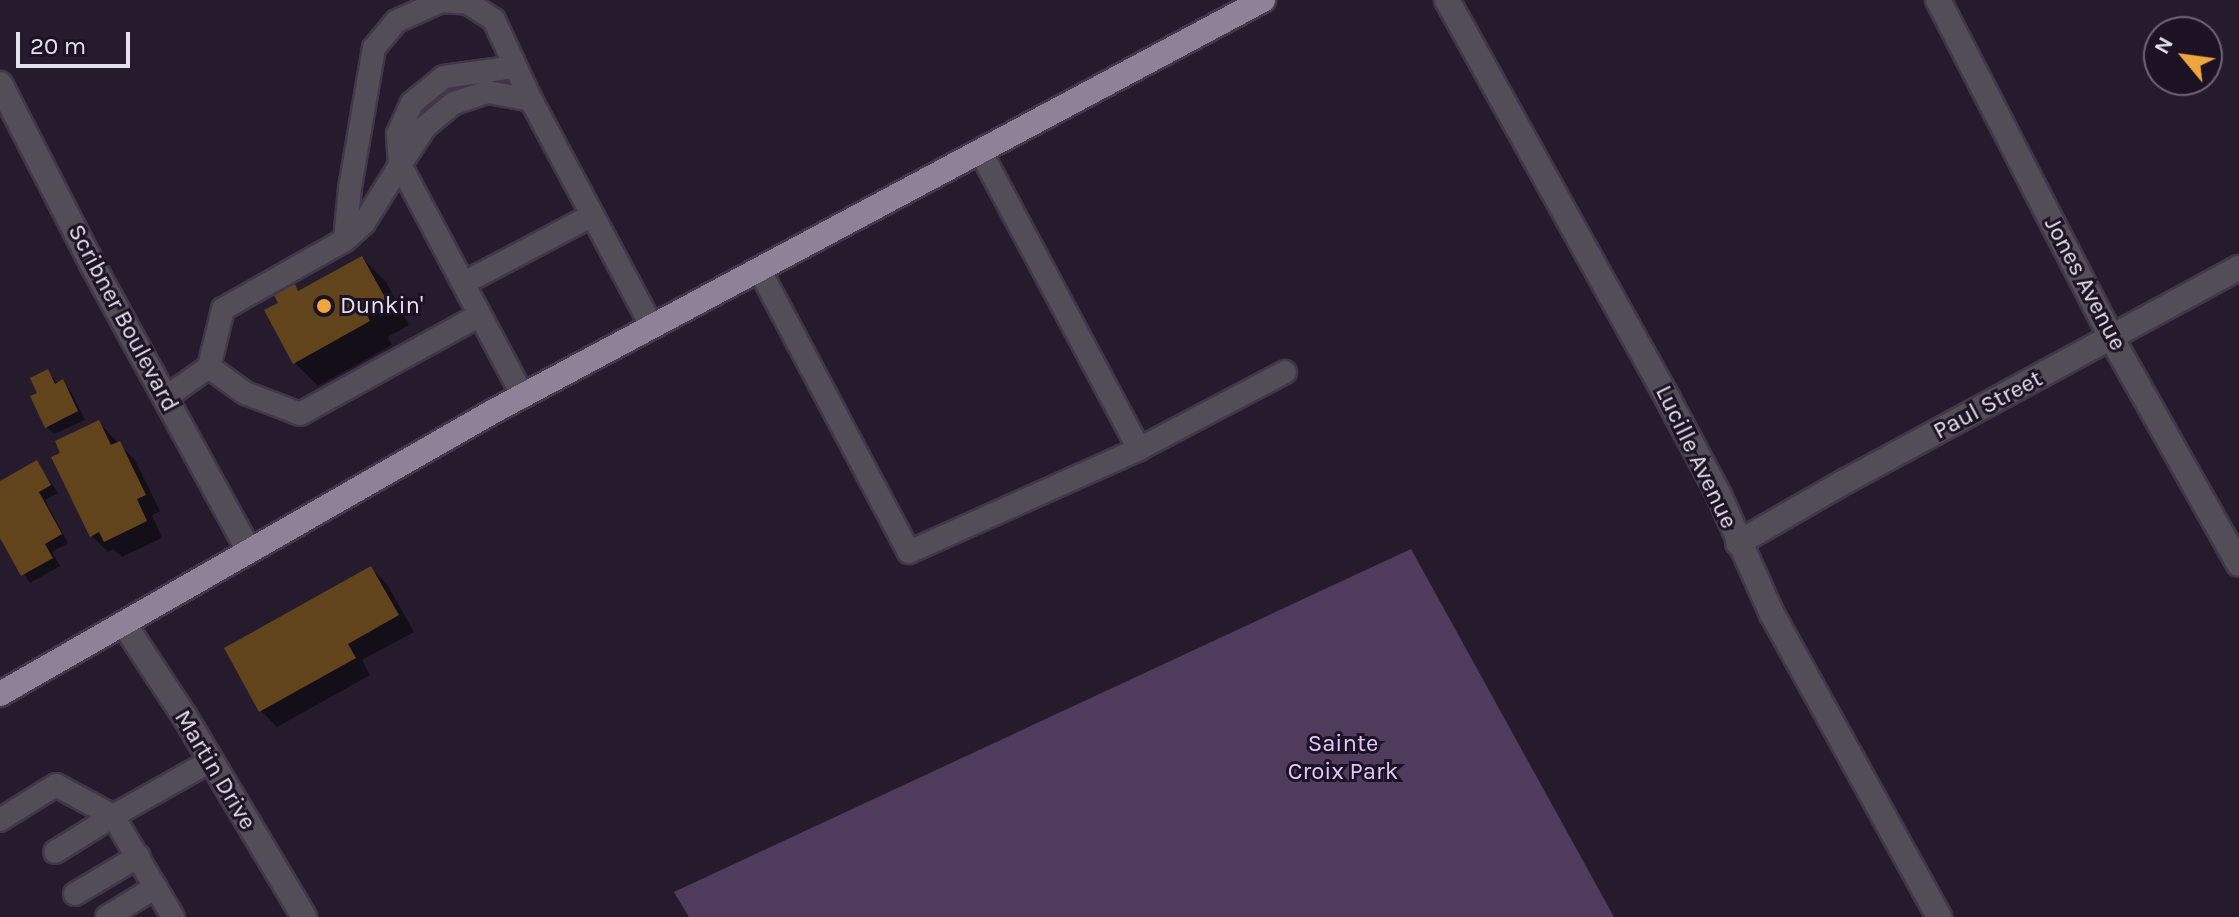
<!DOCTYPE html>
<html>
<head>
<meta charset="utf-8">
<style>
  body { margin:0 }
  #map { position:relative; width:2239px; height:917px; overflow:hidden; background:#261b2d; font-family:Karla,sans-serif }
  div>[style] { position:absolute }
  [style*='--x'] { left:calc(var(--x)*1px); top:calc(var(--y)*1px); width:calc(var(--w)*1px); rotate:calc(var(--a)*1deg) }
  .green>* { inset:0; background:#4f3c5d }
  .shadow>* { inset:0; background:#0007 }
  .building>* { inset:0; background:#61441c }
  .roads { filter:drop-shadow(2px 0 #413748) drop-shadow(-2px 0 #413748) drop-shadow(0 2px #413748) drop-shadow(0 -2px #413748) }
  .service>* { height:22px; margin:-11px; padding:0 11px; transform-origin:11px; border-radius:11px; background:#534d57 }
  .minor>* { height:24px; margin:-12px; padding:0 12px; transform-origin:12px; border-radius:12px; background:#534d57 }
  .trunk>* { height:24px; margin:-12px; padding:0 12px; transform-origin:12px; border-radius:12px; background:#8e8298 }
  .dots>* { width:22px; height:22px; translate:-50% -50%; box-sizing:border-box; border:4px solid #1c1224; border-radius:50% }
  span { translate:-50% -50%; white-space:nowrap; text-align:center; line-height:1.15; -webkit-text-stroke:6px #1c1224; paint-order:stroke }
  .street-label { font-size:24px; color:#e6e0ec }
  .poi-label { font-size:24px; color:#e6e0ec }
  .left { translate:0 -50%; text-align:left }
  .park-label { font-size:24px; color:#e2c5fa }
  .north { position:absolute; left:2143px; top:16px; width:80px; height:80px; box-sizing:border-box; background:#1c1224; border:2px solid #6d6474; border-radius:50%; rotate:299deg; font-size:22px; font-weight:700; line-height:32px; text-align:center; color:#e6e0ec }
  .north::after { content:''; display:block; margin:auto; width:28px; height:36px; background:#f0a63e; clip-path:polygon(50% 0,100% 100%,50% 72%,0 100%) }
  .scale { position:absolute; left:16px; top:32px; width:114px; height:36px; box-sizing:border-box; border:4px solid #e6e0ec; border-top:0; padding-left:10px; font-size:24px; line-height:28px; white-space:nowrap; color:#e6e0ec; -webkit-text-stroke:6px #1c1224; paint-order:stroke }
</style>
</head>
<body>
<div id="map">
  <div class="green">
    <div style="clip-path:polygon(1411px 549px,1614px 917px,689px 917px,674px 892px)"></div>
  </div>
  <div class="shadow">
    <div style="clip-path:polygon(362px 258px,386px 282px,409px 325px,388px 337px,392px 345px,318px 386px,295px 363px,281px 304px,294px 286px,300px 292px)"></div>
    <div style="clip-path:polygon(48px 372px,58px 384px,62px 382px,70px 390px,85px 420px,54px 434px,46px 426px,39px 393px)"></div>
    <div style="clip-path:polygon(98px 422px,135px 460px,160px 511px,152px 515px,162px 538px,122px 557px,113px 549px,108px 552px,91px 535px)"></div>
    <div style="clip-path:polygon(36px 462px,58px 493px,45px 500px,68px 543px,52px 552px,60px 566px,30px 583px,0 534px,0 483px)"></div>
    <div style="clip-path:polygon(371px 568px,387px 584px,414px 632px,362px 660px,370px 675px,277px 727px,261px 711px)"></div>
  </div>
  <div class="building">
    <div style="clip-path:polygon(362px 256px,387px 301px,366px 313px,370px 321px,293px 364px,264px 310px,278px 303px,274px 295px,295px 284px,298px 291px)"></div>
    <div style="clip-path:polygon(48px 369px,55px 384px,63px 379px,78px 411px,45px 428px,30px 396px,37px 393px,30px 378px)"></div>
    <div style="clip-path:polygon(99px 420px,111px 445px,120px 441px,146px 495px,137px 499px,147px 521px,104px 542px,99px 532px,90px 537px,51px 457px,60px 453px,55px 441px)"></div>
    <div style="clip-path:polygon(37px 460px,51px 485px,39px 492px,62px 534px,45px 544px,53px 558px,21px 576px,0 538px,0 481px)"></div>
    <div style="clip-path:polygon(371px 566px,399px 615px,348px 644px,356px 658px,259px 712px,224px 648px)"></div>
  </div>
  <div class="roads">
    <div class="service">
      <div style="--x:980;--y:151;--w:338;--a:61.9"></div>
      <div style="--x:1139;--y:449;--w:165;--a:-27.8"></div>
      <div style="--x:345;--y:240;--w:52;--a:-84.5"></div>
      <div style="--x:350;--y:188;--w:142;--a:-80.3"></div>
      <div style="--x:374;--y:48;--w:35;--a:-50"></div>
      <div style="--x:397;--y:21;--w:48;--a:-24.4"></div>
      <div style="--x:441;--y:1;--w:27;--a:4"></div>
      <div style="--x:468;--y:3;--w:31;--a:33"></div>
      <div style="--x:494;--y:20;--w:88;--a:65.2"></div>
      <div style="--x:531;--y:100;--w:257;--a:61.9"></div>
      <div style="--x:759;--y:269;--w:320;--a:62.1"></div>
      <div style="--x:909;--y:552;--w:252;--a:-24.1"></div>
      <div style="--x:464;--y:283;--w:144;--a:-27.8"></div>
      <div style="--x:209;--y:367;--w:44;--a:35.8"></div>
      <div style="--x:245;--y:393;--w:59;--a:20.9"></div>
      <div style="--x:300;--y:414;--w:205;--a:-28.8"></div>
      <div style="--x:523;--y:396;--w:262;--a:-118"></div>
      <div style="--x:400;--y:165;--w:45;--a:-56.7"></div>
      <div style="--x:425;--y:127;--w:38;--a:-40"></div>
      <div style="--x:454;--y:103;--w:36;--a:-18"></div>
      <div style="--x:488;--y:92;--w:44;--a:10.5"></div>
      <div style="--x:165;--y:398;--w:54;--a:-35.2"></div>
      <div style="--x:209;--y:367;--w:60;--a:-76.4"></div>
      <div style="--x:223;--y:309;--w:140;--a:-29.5"></div>
      <div style="--x:345;--y:240;--w:25;--a:-42"></div>
      <div style="--x:364;--y:223;--w:68;--a:-58.2"></div>
      <div style="--x:400;--y:165;--w:31;--a:-94"></div>
      <div style="--x:398;--y:134;--w:34;--a:-66"></div>
      <div style="--x:412;--y:103;--w:41;--a:-39.1"></div>
      <div style="--x:444;--y:77;--w:72;--a:-8"></div>
      <div style="--x:0;--y:820;--w:66;--a:-32"></div>
      <div style="--x:56;--y:785;--w:65;--a:28.5"></div>
      <div style="--x:113;--y:816;--w:68;--a:148.2"></div>
      <div style="--x:75;--y:894;--w:74;--a:-30.7"></div>
      <div style="--x:107;--y:917;--w:57;--a:-31.5"></div>
      <div style="--x:173;--y:917;--w:117;--a:-120.7"></div>
      <div style="--x:113;--y:816;--w:110;--a:-29.4"></div>
    </div>
    <div class="minor">
      <div style="--x:1447;--y:0;--w:456;--a:61"></div>
      <div style="--x:1668;--y:399;--w:109;--a:62"></div>
      <div style="--x:1719;--y:495;--w:130;--a:66"></div>
      <div style="--x:1772;--y:614;--w:346;--a:61.1"></div>
      <div style="--x:1938;--y:0;--w:381;--a:62.8"></div>
      <div style="--x:2112;--y:339;--w:258;--a:60.6"></div>
      <div style="--x:0;--y:84;--w:202;--a:62.9"></div>
      <div style="--x:92;--y:264;--w:327;--a:61.3"></div>
      <div style="--x:1738;--y:543;--w:125;--a:-29.9"></div>
      <div style="--x:1846;--y:481;--w:447;--a:-28.5"></div>
      <div style="--x:124;--y:624;--w:111;--a:56.7"></div>
      <div style="--x:185;--y:717;--w:233;--a:59.2"></div>
    </div>
    <div class="trunk">
      <div style="--x:0;--y:694;--w:569;--a:-29.81"></div>
      <div style="--x:494;--y:411;--w:872;--a:-28.12"></div>
    </div>
  </div>
  <div class="dots">
    <div style="left:324px;top:306px;background:#f0a63e"></div>
  </div>
  <div class="street-label">
    <span style="left:2085px;top:284px;rotate:62deg">Jones Avenue</span>
    <span style="left:123px;top:318px;rotate:62deg">Scribner Boulevard</span>
    <span style="left:1988px;top:405px;rotate:-28deg">Paul Street</span>
    <span style="left:1696px;top:457px;rotate:64deg">Lucille Avenue</span>
    <span style="left:215px;top:770px;rotate:59deg">Martin Drive</span>
  </div>
  <div class="poi-label">
    <span class="left" style="left:340px;top:306px">Dunkin'</span>
  </div>
  <div class="park-label">
    <span style="left:1343px;top:758px">Sainte<br>Croix Park</span>
  </div>
  <div class="north">N</div>
  <div class="scale">20 m</div>
</div>
</body>
</html>
